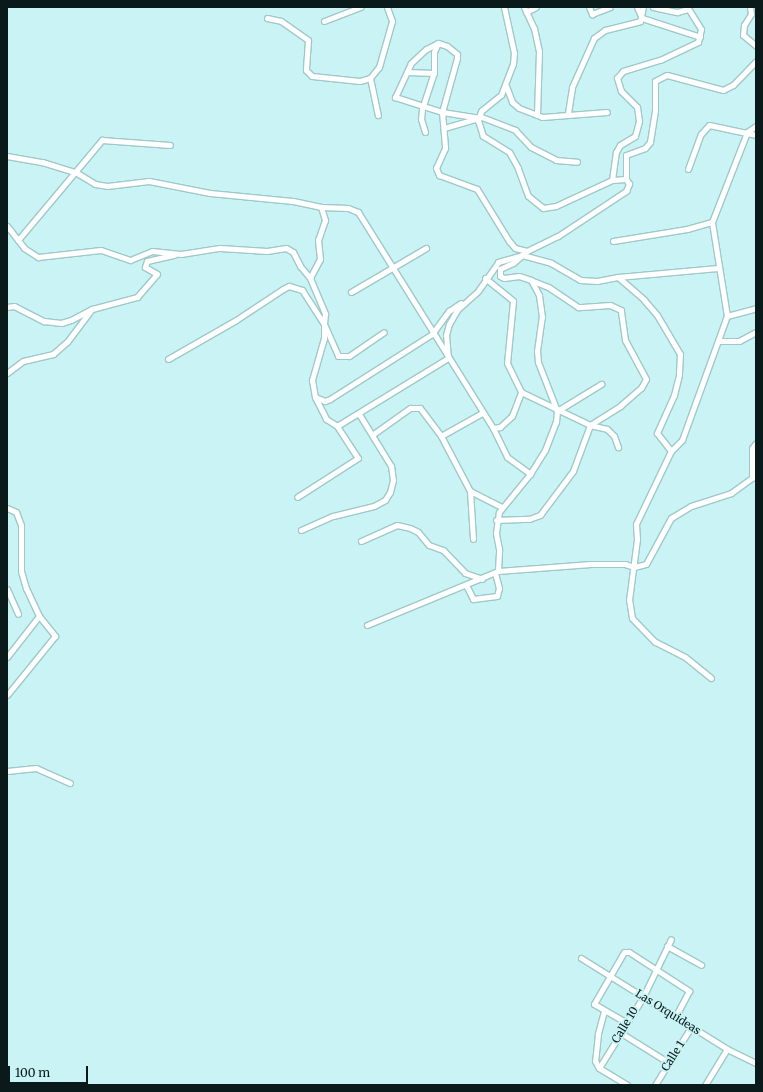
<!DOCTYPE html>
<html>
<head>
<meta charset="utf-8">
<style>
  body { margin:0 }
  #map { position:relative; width:763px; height:1092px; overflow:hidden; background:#c9f3f4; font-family:Merriweather,serif }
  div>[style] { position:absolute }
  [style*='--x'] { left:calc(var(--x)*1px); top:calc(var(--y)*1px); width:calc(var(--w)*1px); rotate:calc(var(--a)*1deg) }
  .roads { filter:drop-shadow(1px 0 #9fc9c9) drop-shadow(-1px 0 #9fc9c9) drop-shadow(0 1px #9fc9c9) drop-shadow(0 -1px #9fc9c9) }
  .street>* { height:5px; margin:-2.5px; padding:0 2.5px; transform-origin:2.5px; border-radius:2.5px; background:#fff }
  span { translate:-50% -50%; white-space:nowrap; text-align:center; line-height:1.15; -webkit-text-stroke:4px #c9f3f4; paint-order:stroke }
  .street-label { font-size:11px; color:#0a1a1b }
  .frame { position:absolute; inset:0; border:8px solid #0a1a1b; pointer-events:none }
  .scale { position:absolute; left:8px; top:1066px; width:80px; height:18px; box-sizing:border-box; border:2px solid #0a1a1b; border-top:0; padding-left:5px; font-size:12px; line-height:14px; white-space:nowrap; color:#0a1a1b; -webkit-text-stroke:3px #c9f3f4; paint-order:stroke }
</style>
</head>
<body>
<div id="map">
  <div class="roads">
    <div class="street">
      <div style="--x:524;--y:7;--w:23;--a:65"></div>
      <div style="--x:534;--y:28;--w:24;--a:78"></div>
      <div style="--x:539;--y:51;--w:64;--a:91.8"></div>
      <div style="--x:589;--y:7;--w:8;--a:67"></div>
      <div style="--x:592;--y:14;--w:19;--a:-21"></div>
      <div style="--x:637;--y:7;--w:12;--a:66"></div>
      <div style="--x:642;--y:18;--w:61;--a:18.1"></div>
      <div style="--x:653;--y:7;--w:25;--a:12"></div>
      <div style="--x:677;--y:12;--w:11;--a:-15"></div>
      <div style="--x:750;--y:7;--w:7;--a:82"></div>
      <div style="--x:751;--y:14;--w:13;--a:122"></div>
      <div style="--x:744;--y:25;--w:10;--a:96"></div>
      <div style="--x:743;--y:35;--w:17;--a:40"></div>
      <div style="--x:526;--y:12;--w:11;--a:-27"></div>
      <div style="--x:267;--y:18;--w:14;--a:12"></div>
      <div style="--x:281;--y:21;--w:33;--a:35"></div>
      <div style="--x:308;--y:40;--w:30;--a:94"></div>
      <div style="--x:306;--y:70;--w:8;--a:45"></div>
      <div style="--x:312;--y:76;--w:48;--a:5.9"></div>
      <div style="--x:360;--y:81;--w:10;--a:-17"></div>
      <div style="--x:370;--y:78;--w:14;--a:-51"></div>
      <div style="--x:379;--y:67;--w:48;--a:-74.2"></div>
      <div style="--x:392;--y:21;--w:15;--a:-110"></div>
      <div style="--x:324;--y:21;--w:39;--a:-21"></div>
      <div style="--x:438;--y:43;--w:13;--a:153"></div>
      <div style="--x:426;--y:49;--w:21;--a:137"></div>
      <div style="--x:411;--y:63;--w:38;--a:115"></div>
      <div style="--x:395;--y:97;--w:49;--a:17.7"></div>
      <div style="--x:442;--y:112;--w:37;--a:9"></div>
      <div style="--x:407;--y:72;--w:27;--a:2"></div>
      <div style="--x:370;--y:78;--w:38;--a:78"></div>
      <div style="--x:506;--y:86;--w:17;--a:69"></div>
      <div style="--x:512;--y:102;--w:9;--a:41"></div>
      <div style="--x:519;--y:108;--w:25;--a:21"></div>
      <div style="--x:542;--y:117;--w:65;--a:-4.4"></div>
      <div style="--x:568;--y:113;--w:26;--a:-81"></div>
      <div style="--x:572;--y:87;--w:54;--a:-65.8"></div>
      <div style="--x:594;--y:38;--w:14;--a:-36"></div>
      <div style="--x:605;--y:30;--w:36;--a:-14"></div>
      <div style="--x:640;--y:21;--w:14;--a:-78"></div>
      <div style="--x:479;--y:116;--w:39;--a:21"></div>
      <div style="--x:515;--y:130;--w:23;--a:47"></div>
      <div style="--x:531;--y:147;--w:28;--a:27"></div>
      <div style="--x:556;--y:160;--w:21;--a:5"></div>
      <div style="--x:444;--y:128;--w:33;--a:-16"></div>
      <div style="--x:425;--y:132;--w:14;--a:-107"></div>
      <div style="--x:421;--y:119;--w:10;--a:-84"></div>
      <div style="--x:422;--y:109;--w:38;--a:-72"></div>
      <div style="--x:434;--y:73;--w:21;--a:-90"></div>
      <div style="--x:434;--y:52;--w:10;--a:-66"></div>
      <div style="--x:438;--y:43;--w:9;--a:18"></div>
      <div style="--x:447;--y:46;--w:13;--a:39"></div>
      <div style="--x:457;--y:54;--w:4;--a:90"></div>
      <div style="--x:457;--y:58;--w:56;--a:105.5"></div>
      <div style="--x:442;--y:112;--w:36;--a:85"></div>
      <div style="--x:445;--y:148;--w:22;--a:114"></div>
      <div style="--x:436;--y:168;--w:8;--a:67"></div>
      <div style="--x:439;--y:175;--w:40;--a:20.2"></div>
      <div style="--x:477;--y:189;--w:61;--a:58.4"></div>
      <div style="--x:509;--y:241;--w:9;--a:49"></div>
      <div style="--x:515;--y:248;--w:12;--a:14"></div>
      <div style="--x:7;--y:156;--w:36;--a:10"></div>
      <div style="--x:42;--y:162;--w:37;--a:17"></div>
      <div style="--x:77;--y:173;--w:21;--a:31"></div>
      <div style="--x:95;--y:184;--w:12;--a:9"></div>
      <div style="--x:107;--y:186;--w:42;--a:-6.8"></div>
      <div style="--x:149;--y:181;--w:62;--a:11.1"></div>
      <div style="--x:210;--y:193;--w:83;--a:5.5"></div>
      <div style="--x:293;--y:201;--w:29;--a:12"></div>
      <div style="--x:321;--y:207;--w:27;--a:2"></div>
      <div style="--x:348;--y:208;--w:11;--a:22"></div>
      <div style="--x:358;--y:212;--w:255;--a:58"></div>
      <div style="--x:493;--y:428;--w:32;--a:64"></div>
      <div style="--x:507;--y:457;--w:29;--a:36"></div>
      <div style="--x:688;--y:169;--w:37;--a:-70"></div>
      <div style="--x:701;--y:134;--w:12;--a:-48"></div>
      <div style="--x:709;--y:125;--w:48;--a:12"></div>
      <div style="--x:626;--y:179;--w:24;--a:-90"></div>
      <div style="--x:626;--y:155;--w:20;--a:-20"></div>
      <div style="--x:645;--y:148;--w:8;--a:-50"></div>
      <div style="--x:650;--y:142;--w:32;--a:-81"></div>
      <div style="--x:655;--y:110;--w:29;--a:-90"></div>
      <div style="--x:655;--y:81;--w:13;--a:-27"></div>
      <div style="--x:667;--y:75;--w:58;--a:15"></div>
      <div style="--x:723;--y:90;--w:11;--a:-27"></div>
      <div style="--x:733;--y:85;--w:33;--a:-46"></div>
      <div style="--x:612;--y:180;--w:28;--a:-82"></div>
      <div style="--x:616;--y:152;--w:8;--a:-60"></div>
      <div style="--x:620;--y:145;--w:17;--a:-31"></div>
      <div style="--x:635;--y:136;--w:16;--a:-75"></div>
      <div style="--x:639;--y:121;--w:14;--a:-98"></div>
      <div style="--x:637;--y:107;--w:23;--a:-135"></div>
      <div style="--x:621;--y:91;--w:14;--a:-107"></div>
      <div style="--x:617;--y:78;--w:9;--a:-49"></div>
      <div style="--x:623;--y:71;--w:39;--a:-17"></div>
      <div style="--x:660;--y:60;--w:42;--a:-25.3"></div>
      <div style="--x:698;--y:42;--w:13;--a:-77"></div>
      <div style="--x:701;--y:29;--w:26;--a:-122"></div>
      <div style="--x:321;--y:207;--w:14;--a:73"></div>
      <div style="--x:325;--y:220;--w:21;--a:109"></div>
      <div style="--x:318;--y:240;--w:19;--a:84"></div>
      <div style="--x:320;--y:259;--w:21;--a:118"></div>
      <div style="--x:310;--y:278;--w:39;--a:67"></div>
      <div style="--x:325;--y:314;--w:10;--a:96"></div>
      <div style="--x:324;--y:324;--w:35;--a:66"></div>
      <div style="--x:338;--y:356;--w:11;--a:0"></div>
      <div style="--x:349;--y:356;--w:42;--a:-34.4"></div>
      <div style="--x:7;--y:226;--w:28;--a:52"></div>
      <div style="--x:24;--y:248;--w:17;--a:33"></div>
      <div style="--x:38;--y:257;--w:63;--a:-6.3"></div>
      <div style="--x:101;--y:250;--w:31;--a:19"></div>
      <div style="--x:130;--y:260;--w:24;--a:-22"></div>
      <div style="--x:152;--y:251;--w:29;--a:6"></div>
      <div style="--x:181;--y:254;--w:39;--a:-9"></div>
      <div style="--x:220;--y:248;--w:47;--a:3.7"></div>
      <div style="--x:267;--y:251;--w:19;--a:-9"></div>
      <div style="--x:286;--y:248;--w:8;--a:30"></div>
      <div style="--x:293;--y:252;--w:16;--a:63"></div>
      <div style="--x:300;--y:266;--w:16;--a:50"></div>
      <div style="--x:18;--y:240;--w:131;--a:-50"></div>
      <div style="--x:102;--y:140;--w:68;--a:4.2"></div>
      <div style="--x:613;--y:241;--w:75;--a:-9.2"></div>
      <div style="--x:687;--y:229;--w:26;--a:-16"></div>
      <div style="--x:618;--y:277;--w:100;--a:-5.1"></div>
      <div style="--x:485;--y:278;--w:36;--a:39"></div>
      <div style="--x:513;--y:301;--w:62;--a:95.5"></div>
      <div style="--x:507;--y:363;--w:32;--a:64"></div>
      <div style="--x:521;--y:392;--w:76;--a:25.6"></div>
      <div style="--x:590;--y:425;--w:17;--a:13"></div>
      <div style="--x:607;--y:429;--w:10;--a:45"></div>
      <div style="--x:614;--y:436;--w:12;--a:70"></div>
      <div style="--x:351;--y:292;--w:87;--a:-30.4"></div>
      <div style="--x:7;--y:307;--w:7;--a:-8"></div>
      <div style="--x:14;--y:306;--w:34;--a:27"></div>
      <div style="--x:44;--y:321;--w:17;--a:7"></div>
      <div style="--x:61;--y:323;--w:10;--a:-17"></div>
      <div style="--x:71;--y:320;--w:24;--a:-28"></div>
      <div style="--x:92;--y:309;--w:47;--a:-14.9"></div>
      <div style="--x:137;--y:297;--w:30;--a:-49"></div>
      <div style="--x:157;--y:274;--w:14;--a:-150"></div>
      <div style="--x:145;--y:267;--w:6;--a:-72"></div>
      <div style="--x:147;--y:261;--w:28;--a:-13"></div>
      <div style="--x:727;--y:316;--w:30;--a:-15"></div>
      <div style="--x:720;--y:341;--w:19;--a:0"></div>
      <div style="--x:739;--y:341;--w:19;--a:-28"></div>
      <div style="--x:168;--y:359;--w:78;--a:-29.8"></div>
      <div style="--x:236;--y:320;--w:56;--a:-33.4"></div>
      <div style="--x:283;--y:289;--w:7;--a:-27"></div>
      <div style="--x:289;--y:286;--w:14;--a:17"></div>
      <div style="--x:302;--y:290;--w:40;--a:57.1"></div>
      <div style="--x:324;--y:324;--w:14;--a:90"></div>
      <div style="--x:324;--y:338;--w:44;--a:105.9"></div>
      <div style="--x:312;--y:380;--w:17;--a:80"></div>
      <div style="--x:315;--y:397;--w:25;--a:63"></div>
      <div style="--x:326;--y:419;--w:13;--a:32"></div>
      <div style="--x:337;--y:426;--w:38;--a:57"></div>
      <div style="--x:358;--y:458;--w:72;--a:147.4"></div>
      <div style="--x:7;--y:373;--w:20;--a:-37"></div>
      <div style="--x:23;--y:361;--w:31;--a:-13"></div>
      <div style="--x:53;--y:354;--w:18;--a:-41"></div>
      <div style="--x:67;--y:342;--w:40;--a:-53"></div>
      <div style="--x:315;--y:397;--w:11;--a:22"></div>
      <div style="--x:325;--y:401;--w:5;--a:-22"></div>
      <div style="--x:330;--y:399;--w:121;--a:-32.5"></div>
      <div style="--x:432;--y:334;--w:29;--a:-54"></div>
      <div style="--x:449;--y:311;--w:14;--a:-34"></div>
      <div style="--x:557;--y:411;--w:52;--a:-31.5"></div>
      <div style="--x:337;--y:426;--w:130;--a:-31.5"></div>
      <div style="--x:448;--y:358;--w:23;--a:-95"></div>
      <div style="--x:446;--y:335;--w:11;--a:-75"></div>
      <div style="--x:449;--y:324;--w:16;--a:-60"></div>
      <div style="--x:457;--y:310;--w:28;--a:-42"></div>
      <div style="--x:478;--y:291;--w:35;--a:-55"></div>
      <div style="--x:498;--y:262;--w:25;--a:-16"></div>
      <div style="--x:522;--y:255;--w:30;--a:15"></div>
      <div style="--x:551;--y:263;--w:34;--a:30"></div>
      <div style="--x:580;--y:280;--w:17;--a:3"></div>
      <div style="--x:597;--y:281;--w:21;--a:-11"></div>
      <div style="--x:618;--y:277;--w:35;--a:41"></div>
      <div style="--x:644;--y:300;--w:20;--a:49"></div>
      <div style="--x:657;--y:315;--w:45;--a:59.5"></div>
      <div style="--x:680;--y:354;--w:21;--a:93"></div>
      <div style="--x:679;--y:375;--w:21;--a:104"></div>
      <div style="--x:674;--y:395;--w:42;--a:114.1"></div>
      <div style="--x:657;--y:433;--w:23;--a:52"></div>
      <div style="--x:493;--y:428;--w:7;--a:-8"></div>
      <div style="--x:500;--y:427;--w:16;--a:-43"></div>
      <div style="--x:512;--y:416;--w:26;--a:-69"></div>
      <div style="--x:372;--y:435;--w:47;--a:-35.4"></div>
      <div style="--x:410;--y:408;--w:10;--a:0"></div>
      <div style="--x:420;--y:408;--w:35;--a:53"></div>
      <div style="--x:441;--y:436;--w:62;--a:62.2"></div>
      <div style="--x:470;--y:491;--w:36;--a:27"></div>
      <div style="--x:441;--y:436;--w:47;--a:-29.3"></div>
      <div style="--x:470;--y:491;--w:48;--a:86.4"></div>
      <div style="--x:7;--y:508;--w:10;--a:24"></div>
      <div style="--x:16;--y:512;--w:14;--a:69"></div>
      <div style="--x:21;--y:525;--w:46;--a:90"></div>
      <div style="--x:21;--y:571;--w:18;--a:74"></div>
      <div style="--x:26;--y:588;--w:31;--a:65"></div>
      <div style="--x:39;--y:616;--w:26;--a:51"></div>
      <div style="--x:55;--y:636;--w:76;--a:129.1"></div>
      <div style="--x:496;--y:520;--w:33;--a:-2"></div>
      <div style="--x:529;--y:519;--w:12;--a:-20"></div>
      <div style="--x:540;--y:515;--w:55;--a:-53.1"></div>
      <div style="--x:573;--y:471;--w:49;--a:-69.7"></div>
      <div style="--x:590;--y:425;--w:36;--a:-32"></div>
      <div style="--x:620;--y:406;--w:28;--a:-41"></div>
      <div style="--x:641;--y:388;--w:10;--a:-61"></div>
      <div style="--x:646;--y:379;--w:44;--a:-118.3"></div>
      <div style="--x:625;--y:340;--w:30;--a:-98"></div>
      <div style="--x:621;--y:310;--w:12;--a:-156"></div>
      <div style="--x:610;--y:305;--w:32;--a:176"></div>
      <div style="--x:578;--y:307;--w:36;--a:-146"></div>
      <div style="--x:548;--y:287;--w:18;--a:-158"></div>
      <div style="--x:301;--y:530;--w:35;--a:-24"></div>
      <div style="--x:333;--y:516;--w:42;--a:-13.7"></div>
      <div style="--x:374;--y:506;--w:13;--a:-29"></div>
      <div style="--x:385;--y:500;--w:9;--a:-58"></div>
      <div style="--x:390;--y:492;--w:12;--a:-76"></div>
      <div style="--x:393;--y:480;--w:14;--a:-98"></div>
      <div style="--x:391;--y:466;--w:61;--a:-121.6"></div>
      <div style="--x:361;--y:541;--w:39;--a:-24"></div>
      <div style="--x:397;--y:525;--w:13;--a:13"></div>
      <div style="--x:410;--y:528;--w:9;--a:27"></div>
      <div style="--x:418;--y:532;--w:17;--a:50"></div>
      <div style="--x:429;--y:545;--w:15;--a:20"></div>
      <div style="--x:443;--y:550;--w:32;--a:46"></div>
      <div style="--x:465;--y:573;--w:18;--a:19"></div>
      <div style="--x:498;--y:571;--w:22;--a:-87"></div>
      <div style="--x:499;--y:549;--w:16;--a:-101"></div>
      <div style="--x:496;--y:533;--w:21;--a:-82"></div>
      <div style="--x:499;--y:512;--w:49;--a:-50.8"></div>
      <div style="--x:530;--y:474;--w:28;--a:-58"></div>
      <div style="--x:545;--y:450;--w:30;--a:-69"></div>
      <div style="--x:556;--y:422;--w:11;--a:-85"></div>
      <div style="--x:557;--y:411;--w:53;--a:-111.2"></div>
      <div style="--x:538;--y:362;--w:11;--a:-95"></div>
      <div style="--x:537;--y:351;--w:34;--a:-82"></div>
      <div style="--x:542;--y:317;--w:22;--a:-98"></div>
      <div style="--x:539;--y:295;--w:17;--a:-118"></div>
      <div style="--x:531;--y:280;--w:13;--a:-162"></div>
      <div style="--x:519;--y:276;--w:15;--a:172"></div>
      <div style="--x:504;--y:278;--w:4;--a:-153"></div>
      <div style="--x:500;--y:276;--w:7;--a:-90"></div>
      <div style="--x:500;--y:269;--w:14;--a:-25"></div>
      <div style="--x:513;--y:263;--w:18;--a:-41"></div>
      <div style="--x:527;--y:251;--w:34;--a:-26"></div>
      <div style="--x:558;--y:236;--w:82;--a:-33.5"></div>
      <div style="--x:626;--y:191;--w:8;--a:-67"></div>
      <div style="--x:629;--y:184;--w:6;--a:-121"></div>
      <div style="--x:626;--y:179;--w:14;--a:176"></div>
      <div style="--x:612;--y:180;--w:62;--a:155.1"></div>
      <div style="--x:556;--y:206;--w:13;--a:171"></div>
      <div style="--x:543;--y:208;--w:19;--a:-141"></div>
      <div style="--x:528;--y:196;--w:30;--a:-110"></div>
      <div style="--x:518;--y:168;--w:18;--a:-119"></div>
      <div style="--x:509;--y:152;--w:31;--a:-148"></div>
      <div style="--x:483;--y:136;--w:16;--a:-108"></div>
      <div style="--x:478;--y:121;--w:10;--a:-73"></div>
      <div style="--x:481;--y:111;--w:26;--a:-39"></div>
      <div style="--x:501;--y:95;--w:33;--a:-69"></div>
      <div style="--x:513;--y:64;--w:11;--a:-85"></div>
      <div style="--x:514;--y:53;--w:47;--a:-102.3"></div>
      <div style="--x:466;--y:585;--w:16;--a:63"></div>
      <div style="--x:473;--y:599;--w:24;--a:-7"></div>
      <div style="--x:497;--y:596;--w:8;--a:-76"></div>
      <div style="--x:499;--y:588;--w:16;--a:-105"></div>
      <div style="--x:7;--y:589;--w:27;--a:66"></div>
      <div style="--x:367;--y:625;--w:142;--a:-22.4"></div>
      <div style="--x:498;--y:571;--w:93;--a:-4.3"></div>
      <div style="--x:591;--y:564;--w:34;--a:0"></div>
      <div style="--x:625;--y:564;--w:9;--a:18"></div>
      <div style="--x:634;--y:567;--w:12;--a:-14"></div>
      <div style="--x:646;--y:564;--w:52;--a:-61.5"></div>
      <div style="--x:671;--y:518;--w:23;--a:-31"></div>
      <div style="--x:691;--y:506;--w:42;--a:-18"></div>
      <div style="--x:731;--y:493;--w:26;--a:-36"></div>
      <div style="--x:752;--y:478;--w:30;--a:-90"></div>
      <div style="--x:752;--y:448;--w:6;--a:-51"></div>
      <div style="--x:7;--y:657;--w:52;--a:-52"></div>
      <div style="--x:711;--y:678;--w:33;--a:-141"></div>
      <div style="--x:685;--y:657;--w:34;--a:-153"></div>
      <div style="--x:655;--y:642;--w:33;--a:-134"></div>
      <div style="--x:632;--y:618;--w:18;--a:-99"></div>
      <div style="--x:629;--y:600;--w:62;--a:-82.5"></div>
      <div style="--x:637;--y:539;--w:15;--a:-94"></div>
      <div style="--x:636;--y:524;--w:81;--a:-64.4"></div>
      <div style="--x:671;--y:451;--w:16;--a:-45"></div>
      <div style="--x:682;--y:440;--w:132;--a:-70.1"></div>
      <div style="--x:727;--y:316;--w:95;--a:-99.1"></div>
      <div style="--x:712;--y:222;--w:97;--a:-68.7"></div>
      <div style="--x:747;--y:132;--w:11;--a:-34"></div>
      <div style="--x:7;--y:771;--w:29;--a:-6"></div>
      <div style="--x:36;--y:768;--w:37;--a:24"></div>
      <div style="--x:667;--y:946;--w:39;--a:29"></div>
      <div style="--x:581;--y:958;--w:172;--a:31.9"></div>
      <div style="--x:727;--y:1049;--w:32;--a:26"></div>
      <div style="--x:604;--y:1011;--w:24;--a:105"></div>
      <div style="--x:598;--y:1034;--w:27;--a:96"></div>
      <div style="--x:595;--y:1061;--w:8;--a:60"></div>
      <div style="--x:599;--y:1068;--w:33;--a:31"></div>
      <div style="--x:627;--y:1023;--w:38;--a:-150"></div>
      <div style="--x:594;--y:1004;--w:60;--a:-60"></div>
      <div style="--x:624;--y:952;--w:5;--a:0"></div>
      <div style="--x:629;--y:952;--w:72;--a:33"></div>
      <div style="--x:689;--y:991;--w:30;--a:118"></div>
      <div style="--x:621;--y:1033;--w:57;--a:32"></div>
      <div style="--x:599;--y:1068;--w:84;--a:-58.2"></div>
      <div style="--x:643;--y:997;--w:64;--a:-64.2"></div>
      <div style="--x:655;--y:1085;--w:68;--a:-58.2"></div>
      <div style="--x:705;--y:1085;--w:42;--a:-58.6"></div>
    </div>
  </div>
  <div class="street-label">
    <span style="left:668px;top:1012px;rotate:32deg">Las Orquideas</span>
    <span style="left:625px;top:1025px;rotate:-59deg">Calle 10</span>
    <span style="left:673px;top:1056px;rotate:-58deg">Calle 1</span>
  </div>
  <div class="frame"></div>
  <div class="scale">100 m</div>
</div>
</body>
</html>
